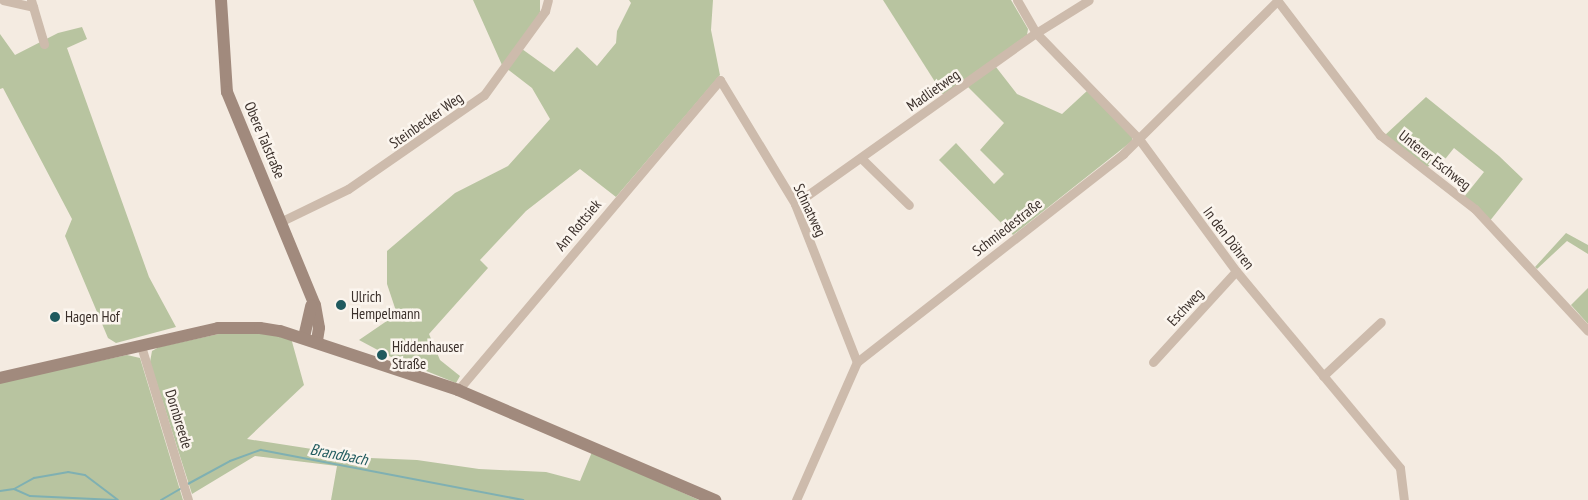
<!DOCTYPE html>
<html>
<head>
<meta charset="utf-8">
<style>
  body { margin:0 }
  #map { position:relative; width:1588px; height:500px; overflow:hidden; background:#f4ebe1; font-family:"PT Sans Narrow",sans-serif }
  div>[style] { position:absolute }
  [style*='--x'] { left:calc(var(--x)*1px); top:calc(var(--y)*1px); width:calc(var(--w)*1px); rotate:calc(var(--a)*1deg) }
  .green>* { inset:0; background:#b8c4a0 }
  .stream>* { height:2px; margin:-1px; padding:0 1px; transform-origin:1px; border-radius:1px; background:#7fb0b2 }
  .street>* { height:9px; margin:-4.5px; padding:0 4.5px; transform-origin:4.5px; border-radius:4.5px; background:#cdbbac }
  .secondary>* { height:12px; margin:-6px; padding:0 6px; transform-origin:6px; border-radius:6px; background:#a18a7d }
  .dots>* { width:14px; height:14px; translate:-50% -50%; box-sizing:border-box; border:2px solid #fbf5ee; border-radius:50% }
  span { translate:-50% -50%; white-space:nowrap; text-align:center; line-height:1.15; -webkit-text-stroke:5px #fbf5ee; paint-order:stroke }
  .street-label { font-size:15px; color:#3b302b }
  .poi-label { font-size:15px; color:#3b302b }
  .left { translate:0 -50%; text-align:left }
  .water-label { font-size:16px; color:#1f5a5e; font-style:italic }
</style>
</head>
<body>
<div id="map">
  <div class="green">
    <div style="clip-path:polygon(473px 0,540px 0,540px 12px,522px 49px,554px 72px,577px 47px,597px 66px,616px 43px,617px 31px,631px 3px,629px 0,713px 0,711px 30px,720px 75px,616px 197px,580px 169px,526px 211px,480px 260px,488px 268px,429px 334px,440px 360px,460px 376px,456px 383px,389px 356px,359px 340px,397px 314px,387px 284px,387px 251px,455px 193px,508px 166px,550px 119px,532px 88px,502px 65px)"></div>
    <div style="clip-path:polygon(883px 0,1011px 0,1028px 29px,1027px 35px,944px 96px)"></div>
    <div style="clip-path:polygon(82px 27px,87px 39px,67px 48px,149px 277px,176px 327px,116px 343px,108px 338px,65px 236px,72px 219px,3px 88px,0 89px,0 34px,15px 55px,58px 33px)"></div>
    <div style="clip-path:polygon(996px 67px,1017px 94px,1062px 114px,1088px 90px,1132px 136px,1132px 141px,1013px 235px,939px 160px,956px 143px,994px 184px,1004px 174px,980px 150px,1004px 123px,967px 86px)"></div>
    <div style="clip-path:polygon(1426px 97px,1499px 156px,1523px 179px,1489px 222px,1464px 197px,1484px 172px,1454px 148px,1446px 158px,1425px 168px,1384px 136px)"></div>
    <div style="clip-path:polygon(1566px 233px,1588px 245px,1588px 254px,1567px 241px,1537px 269px,1535px 267px)"></div>
    <div style="clip-path:polygon(1588px 288px,1588px 324px,1571px 305px)"></div>
    <div style="clip-path:polygon(237px 330px,291px 338px,304px 385px,247px 439px,370px 458px,417px 460px,479px 469px,546px 472px,580px 481px,592px 452px,699px 500px,331px 500px,337px 466px,255px 456px,192px 494px,150px 362px,152px 351px,159px 347px)"></div>
    <div style="clip-path:polygon(127px 355px,140px 358px,183px 500px,0 500px,0 382px)"></div>
  </div>
  <div class="stream">
    <div style="--x:186;--y:485;--w:50;--a:-28.6"></div>
    <div style="--x:230;--y:461;--w:33;--a:-20"></div>
    <div style="--x:261;--y:450;--w:267;--a:10.8"></div>
    <div style="--x:14;--y:489;--w:17;--a:24"></div>
    <div style="--x:30;--y:496;--w:86;--a:2.7"></div>
    <div style="--x:0;--y:491;--w:14;--a:-8"></div>
    <div style="--x:14;--y:489;--w:23;--a:-29"></div>
    <div style="--x:34;--y:478;--w:35;--a:-10"></div>
    <div style="--x:68;--y:472;--w:17;--a:10"></div>
    <div style="--x:85;--y:475;--w:41;--a:37.1"></div>
    <div style="--x:161;--y:500;--w:24;--a:-30"></div>
  </div>
  <div class="street">
    <div style="--x:3;--y:0;--w:31;--a:13"></div>
    <div style="--x:31;--y:0;--w:46;--a:73.5"></div>
    <div style="--x:1017;--y:0;--w:38;--a:60"></div>
    <div style="--x:1036;--y:33;--w:148;--a:45.8"></div>
    <div style="--x:1139;--y:139;--w:164;--a:53.7"></div>
    <div style="--x:1236;--y:271;--w:256;--a:50.2"></div>
    <div style="--x:1400;--y:468;--w:32;--a:83"></div>
    <div style="--x:1277;--y:0;--w:170;--a:52.7"></div>
    <div style="--x:1380;--y:135;--w:120;--a:37.9"></div>
    <div style="--x:1475;--y:209;--w:166;--a:47.2"></div>
    <div style="--x:861;--y:158;--w:67;--a:44.4"></div>
    <div style="--x:795;--y:204;--w:296;--a:-35.4"></div>
    <div style="--x:1036;--y:33;--w:62;--a:-31.9"></div>
    <div style="--x:282;--y:221;--w:73;--a:-25.9"></div>
    <div style="--x:348;--y:189;--w:165;--a:-34.7"></div>
    <div style="--x:484;--y:95;--w:104;--a:-54"></div>
    <div style="--x:545;--y:11;--w:11;--a:-75"></div>
    <div style="--x:141;--y:346;--w:161;--a:73"></div>
    <div style="--x:1153;--y:362;--w:123;--a:-47.6"></div>
    <div style="--x:1323;--y:376;--w:79;--a:-43"></div>
    <div style="--x:458;--y:390;--w:406;--a:-49.8"></div>
    <div style="--x:720;--y:80;--w:145;--a:58.8"></div>
    <div style="--x:795;--y:204;--w:170;--a:68.6"></div>
    <div style="--x:796;--y:500;--w:151;--a:-66.2"></div>
    <div style="--x:857;--y:362;--w:338;--a:-38"></div>
    <div style="--x:1123;--y:154;--w:217;--a:-44.8"></div>
  </div>
  <div class="secondary">
    <div style="--x:221;--y:0;--w:92;--a:86.3"></div>
    <div style="--x:227;--y:92;--w:230;--a:67.6"></div>
    <div style="--x:315;--y:305;--w:23;--a:80"></div>
    <div style="--x:319;--y:328;--w:13;--a:99"></div>
    <div style="--x:304;--y:337;--w:32;--a:-77"></div>
    <div style="--x:0;--y:378;--w:224;--a:-12.9"></div>
    <div style="--x:218;--y:328;--w:42;--a:0"></div>
    <div style="--x:260;--y:328;--w:20;--a:9"></div>
    <div style="--x:280;--y:331;--w:188;--a:18.3"></div>
    <div style="--x:458;--y:390;--w:280;--a:23.2"></div>
  </div>
  <div class="dots">
    <div style="left:341px;top:305px;background:#1f5a5e"></div>
    <div style="left:55px;top:317px;background:#1f5a5e"></div>
    <div style="left:382px;top:355px;background:#1f5a5e"></div>
  </div>
  <div class="street-label">
    <span style="left:933px;top:90px;rotate:-35deg">Madlietweg</span>
    <span style="left:426px;top:120px;rotate:-35deg">Steinbecker Weg</span>
    <span style="left:265px;top:140px;rotate:67deg">Obere Talstraße</span>
    <span style="left:1435px;top:160px;rotate:38deg">Unterer Eschweg</span>
    <span style="left:810px;top:210px;rotate:65deg">Schnatweg</span>
    <span style="left:578px;top:225px;rotate:-50deg">Am Rottsiek</span>
    <span style="left:1007px;top:227px;rotate:-38deg">Schmiedestraße</span>
    <span style="left:1229px;top:238px;rotate:53deg">In den Döhren</span>
    <span style="left:1185px;top:307px;rotate:-47deg">Eschweg</span>
    <span style="left:179px;top:419px;rotate:73deg">Dornbreede</span>
  </div>
  <div class="poi-label">
    <span class="left" style="left:351px;top:305px">Ulrich<br>Hempelmann</span>
    <span class="left" style="left:65px;top:317px">Hagen Hof</span>
    <span class="left" style="left:392px;top:355px">Hiddenhauser<br>Straße</span>
  </div>
  <div class="water-label">
    <span style="left:339px;top:454px;rotate:11deg">Brandbach</span>
  </div>
</div>
</body>
</html>
